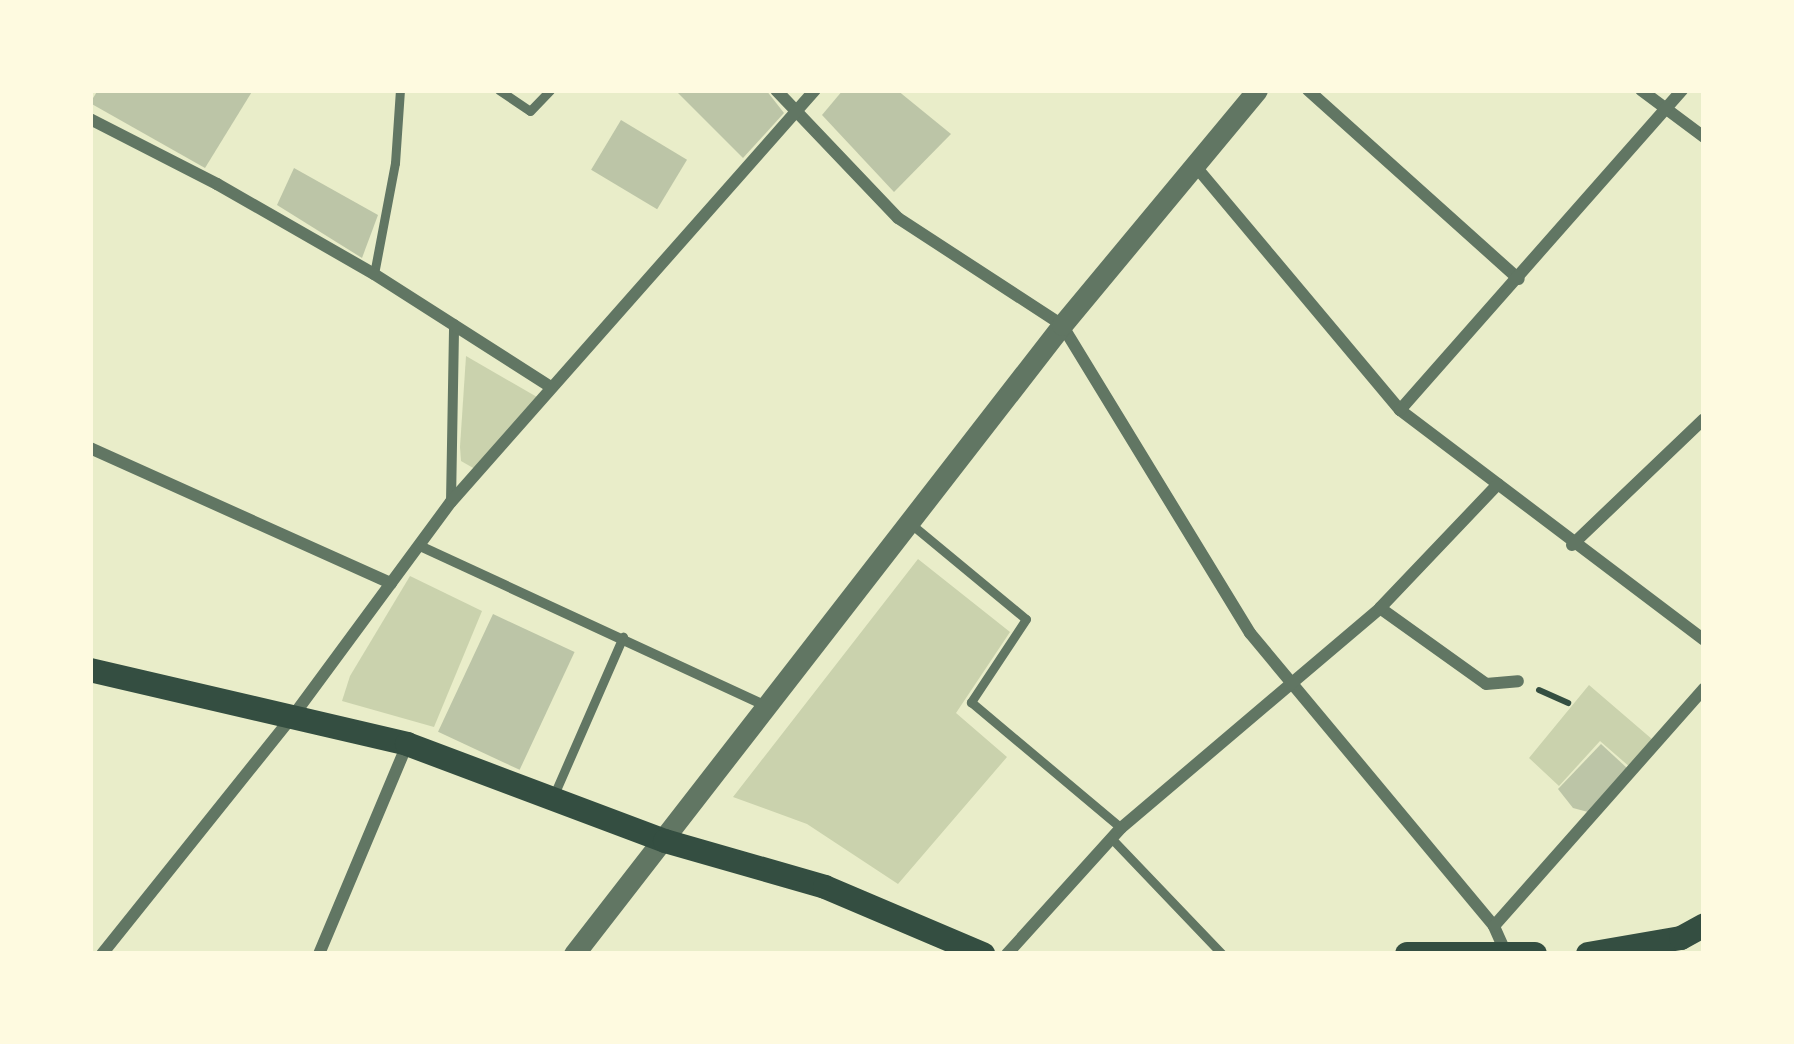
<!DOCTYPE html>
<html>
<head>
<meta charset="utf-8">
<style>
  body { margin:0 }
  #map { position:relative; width:1794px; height:1044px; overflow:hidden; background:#e9edc9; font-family:"Fira Sans Condensed",sans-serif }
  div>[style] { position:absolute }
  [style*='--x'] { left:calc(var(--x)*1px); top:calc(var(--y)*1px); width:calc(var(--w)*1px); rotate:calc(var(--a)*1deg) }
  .green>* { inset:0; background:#cad2ad }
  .building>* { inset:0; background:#bcc5a7; transform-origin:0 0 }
  .path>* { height:6px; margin:-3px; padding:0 3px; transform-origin:3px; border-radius:3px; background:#344e41 }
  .service>* { height:9px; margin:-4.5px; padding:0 4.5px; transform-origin:4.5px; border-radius:4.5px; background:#617663 }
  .pedestrian>* { height:10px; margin:-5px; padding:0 5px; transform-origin:5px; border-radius:5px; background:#617663 }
  .minor>* { height:12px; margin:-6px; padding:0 6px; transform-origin:6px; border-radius:6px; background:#617663 }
  .tertiary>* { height:21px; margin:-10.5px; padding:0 10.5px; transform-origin:10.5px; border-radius:10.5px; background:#617663 }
  .secondary>* { height:24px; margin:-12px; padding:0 12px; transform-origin:12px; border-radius:12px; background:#344e41 }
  span { translate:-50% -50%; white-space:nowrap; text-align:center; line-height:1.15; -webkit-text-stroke:10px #fefae0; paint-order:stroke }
  .frame { position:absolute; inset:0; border:93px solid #fefae0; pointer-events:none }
</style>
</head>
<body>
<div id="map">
  <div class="green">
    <div style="clip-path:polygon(466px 356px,537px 397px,475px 469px,461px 461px,460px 447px)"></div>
    <div style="clip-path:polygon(918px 559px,1010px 632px,956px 713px,1007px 757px,898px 884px,807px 824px,733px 797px)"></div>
    <div style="clip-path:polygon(410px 576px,482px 611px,434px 727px,342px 701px,350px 676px)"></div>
    <div style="clip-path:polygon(1589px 685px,1653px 740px,1631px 768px,1600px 741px,1559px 786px,1529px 758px)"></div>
  </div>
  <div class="building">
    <div style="clip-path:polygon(98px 90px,253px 90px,205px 168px,90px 103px)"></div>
    <div style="clip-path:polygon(675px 90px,766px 90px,784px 113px,743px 158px)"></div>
    <div style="clip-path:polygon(843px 90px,897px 90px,951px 134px,894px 192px,822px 115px)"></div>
    <div style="left:621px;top:120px;width:77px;height:58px;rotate:31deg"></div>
    <div style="clip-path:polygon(294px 168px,378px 215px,362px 258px,277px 205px)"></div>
    <div style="left:493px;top:614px;width:90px;height:130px;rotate:25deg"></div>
    <div style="clip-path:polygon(1601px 744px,1627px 768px,1588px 812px,1573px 808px,1558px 789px)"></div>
  </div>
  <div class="path">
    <div style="--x:1539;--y:690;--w:32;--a:24"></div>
  </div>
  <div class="service">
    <div style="--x:499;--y:90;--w:37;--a:34"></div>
    <div style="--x:530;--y:111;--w:29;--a:-46"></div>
    <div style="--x:374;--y:274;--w:113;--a:-79.3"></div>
    <div style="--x:395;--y:163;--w:73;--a:-86.1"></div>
    <div style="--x:911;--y:524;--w:149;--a:39.6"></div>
    <div style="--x:1026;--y:619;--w:100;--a:123.5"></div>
    <div style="--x:971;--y:702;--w:196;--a:40"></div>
    <div style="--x:553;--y:797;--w:175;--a:-66.4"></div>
    <div style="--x:1112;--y:839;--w:159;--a:46.3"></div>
  </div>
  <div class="pedestrian">
    <div style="--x:451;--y:502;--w:178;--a:-89"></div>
    <div style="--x:420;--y:546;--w:382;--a:24.8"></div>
  </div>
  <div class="minor">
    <div style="--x:776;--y:90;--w:177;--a:46.4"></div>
    <div style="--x:898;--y:218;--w:196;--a:33.1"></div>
    <div style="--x:1062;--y:325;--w:361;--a:58.6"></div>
    <div style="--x:1250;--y:633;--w:381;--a:50.2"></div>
    <div style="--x:1308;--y:90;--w:283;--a:41.9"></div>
    <div style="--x:1641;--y:90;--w:79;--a:36.7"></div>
    <div style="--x:90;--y:119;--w:143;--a:27.1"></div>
    <div style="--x:217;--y:184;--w:181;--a:29.8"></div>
    <div style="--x:374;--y:274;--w:208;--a:32.6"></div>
    <div style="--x:1197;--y:168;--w:316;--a:50"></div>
    <div style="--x:1400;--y:410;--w:381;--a:37.1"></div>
    <div style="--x:1400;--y:410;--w:427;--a:-48.6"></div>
    <div style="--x:90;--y:448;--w:330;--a:24.2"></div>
    <div style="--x:1572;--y:545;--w:182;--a:-43.7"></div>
    <div style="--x:1380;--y:608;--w:130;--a:35.6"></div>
    <div style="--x:1486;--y:684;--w:32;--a:-5"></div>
    <div style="--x:1505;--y:951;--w:27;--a:-114"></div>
    <div style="--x:1494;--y:926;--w:317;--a:-48.5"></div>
    <div style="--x:102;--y:954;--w:305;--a:-51.3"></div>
    <div style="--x:293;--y:716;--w:266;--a:-53.6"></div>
    <div style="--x:451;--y:502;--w:550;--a:-48.54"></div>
    <div style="--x:319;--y:954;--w:227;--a:-67.2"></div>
    <div style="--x:1007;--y:954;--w:170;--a:-47.9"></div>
    <div style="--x:1121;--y:828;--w:340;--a:-40.3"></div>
    <div style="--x:1380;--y:608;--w:171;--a:-46.4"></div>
  </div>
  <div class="tertiary">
    <div style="--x:574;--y:954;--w:796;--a:-52.19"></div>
    <div style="--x:1062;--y:325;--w:305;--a:-50.3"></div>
  </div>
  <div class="secondary">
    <div style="--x:90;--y:670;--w:326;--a:13.1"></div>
    <div style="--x:407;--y:744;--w:276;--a:20.6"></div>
    <div style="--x:665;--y:841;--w:166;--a:16"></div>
    <div style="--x:825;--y:887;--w:172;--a:23"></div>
    <div style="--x:1407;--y:954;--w:128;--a:0"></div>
    <div style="--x:1588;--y:954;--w:94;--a:-9.8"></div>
    <div style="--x:1681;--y:938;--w:26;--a:-29"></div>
  </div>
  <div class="frame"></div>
</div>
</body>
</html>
